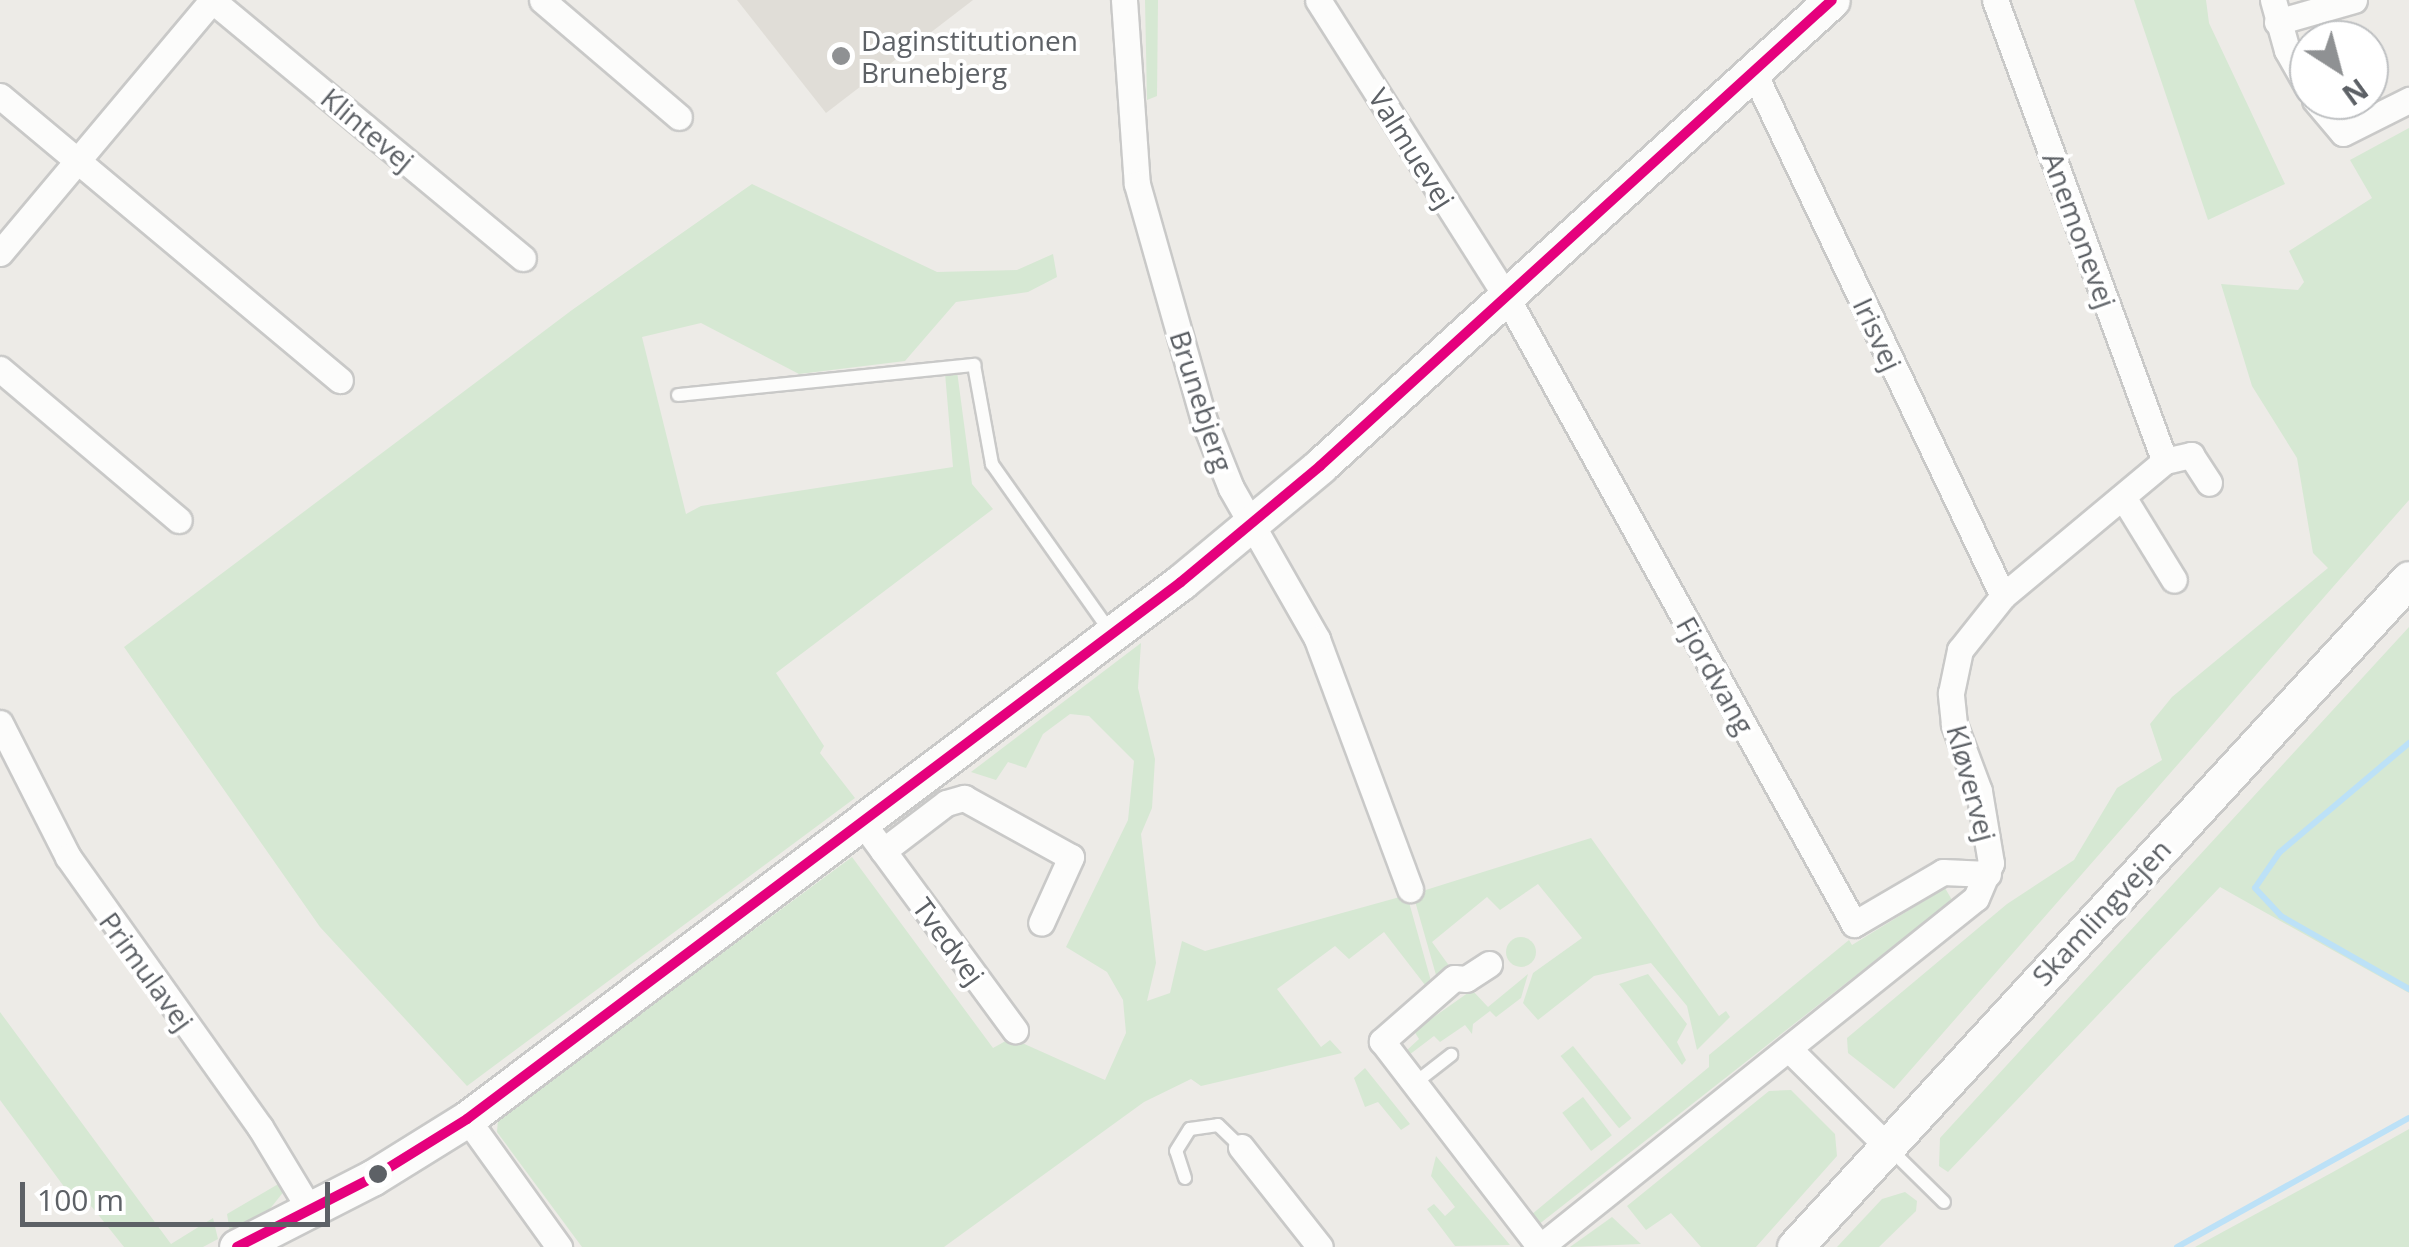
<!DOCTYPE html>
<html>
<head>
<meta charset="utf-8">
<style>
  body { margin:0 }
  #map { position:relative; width:2409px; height:1247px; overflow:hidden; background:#edebe7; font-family:"Open Sans",sans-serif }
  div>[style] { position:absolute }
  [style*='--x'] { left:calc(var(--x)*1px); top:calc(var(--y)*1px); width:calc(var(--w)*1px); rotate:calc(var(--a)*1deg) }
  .education>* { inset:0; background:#e0ddd7 }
  .green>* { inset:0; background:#d6e8d3; transform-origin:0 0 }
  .round { border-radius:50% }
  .stream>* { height:6px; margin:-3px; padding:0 3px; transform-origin:3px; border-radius:3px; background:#bce1f7 }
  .roads { filter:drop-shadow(2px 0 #c9c9c8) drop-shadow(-2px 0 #c9c9c8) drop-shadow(0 2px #c9c9c8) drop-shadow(0 -2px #c9c9c8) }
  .lane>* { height:12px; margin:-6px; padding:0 6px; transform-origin:6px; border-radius:6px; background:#fcfcfb }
  .street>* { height:25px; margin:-12.5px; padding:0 12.5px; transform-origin:12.5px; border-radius:12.5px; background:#fcfcfb }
  .secondary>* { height:35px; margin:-17.5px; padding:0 17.5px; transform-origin:17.5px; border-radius:17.5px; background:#fcfcfb }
  .bus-1>* { height:10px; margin:-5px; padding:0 5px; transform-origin:5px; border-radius:5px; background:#e5007d }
  .dots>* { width:28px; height:28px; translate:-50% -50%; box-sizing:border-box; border:5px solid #fff; border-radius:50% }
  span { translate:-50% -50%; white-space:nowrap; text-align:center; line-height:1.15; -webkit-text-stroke:8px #fff; paint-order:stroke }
  .poi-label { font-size:28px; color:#5d6166 }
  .left { translate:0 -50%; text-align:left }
  .street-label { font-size:28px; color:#5d6166 }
  .north { position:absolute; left:2289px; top:20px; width:100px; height:100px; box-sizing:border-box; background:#fff; border:2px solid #bec0c2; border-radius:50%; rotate:144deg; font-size:28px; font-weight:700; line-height:40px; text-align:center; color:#5d6166 }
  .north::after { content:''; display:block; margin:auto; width:35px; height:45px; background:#8f9193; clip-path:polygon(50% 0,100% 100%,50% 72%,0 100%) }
  .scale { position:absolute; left:20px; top:1182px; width:310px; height:45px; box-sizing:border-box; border:5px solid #5d6166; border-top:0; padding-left:12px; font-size:30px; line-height:35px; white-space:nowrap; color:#5d6166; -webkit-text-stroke:8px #fff; paint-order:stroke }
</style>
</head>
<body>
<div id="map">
  <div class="education">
    <div style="clip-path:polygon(737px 0,973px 0,826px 113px)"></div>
  </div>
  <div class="green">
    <div style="clip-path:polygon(1145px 0,1158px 0,1157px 96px,1147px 100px)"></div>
    <div style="clip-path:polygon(2134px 0,2206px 0,2209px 23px,2285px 184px,2208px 220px)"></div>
    <div style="clip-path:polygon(2409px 128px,2409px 500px,1894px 1089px,1848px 1053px,1847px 1038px,2007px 904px,2074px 860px,2117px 788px,2162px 760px,2150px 724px,2172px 697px,2328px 568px,2313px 553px,2297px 458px,2252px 386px,2221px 284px,2298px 290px,2304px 282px,2289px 251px,2372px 198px,2350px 160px)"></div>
    <div style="clip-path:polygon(752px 184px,937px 272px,1017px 270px,1053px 254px,1057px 277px,1028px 292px,956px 302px,905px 361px,799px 374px,701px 323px,642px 337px,686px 514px,701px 506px,953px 467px,945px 373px,957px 371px,972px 484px,993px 509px,776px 673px,824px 746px,820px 753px,855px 798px,467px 1086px,320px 927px,124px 647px,572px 310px)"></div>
    <div style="clip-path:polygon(2409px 627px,2409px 993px,2220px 887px,1948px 1172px,1939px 1166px,1940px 1138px)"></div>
    <div style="clip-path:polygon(1141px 643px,1138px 688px,1155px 759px,1152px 808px,1141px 834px,1156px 963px,1147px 1001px,1170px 993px,1182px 941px,1205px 951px,1407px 895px,1431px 981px,1425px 985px,1384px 932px,1349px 959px,1335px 946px,1277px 989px,1321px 1047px,1330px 1040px,1342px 1053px,1201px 1086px,1191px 1079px,1144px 1102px,944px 1247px,582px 1247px,497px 1132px,498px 1119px,852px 857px,993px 1048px,1011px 1038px,1105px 1080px,1126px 1033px,1123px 1000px,1107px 972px,1066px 947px,1128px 820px,1134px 761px,1089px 716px,1070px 714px,1043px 734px,1026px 768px,1008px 762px,996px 780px,971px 772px)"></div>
    <div style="clip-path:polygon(1591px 838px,1719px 1016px,1726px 1011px,1730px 1017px,1697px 1050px,1687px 1006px,1651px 963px,1594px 976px,1538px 1020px,1523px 1003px,1533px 973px,1582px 938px,1538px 884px,1500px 910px,1487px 897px,1432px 942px,1450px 967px,1436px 975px,1413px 894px)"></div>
    <div style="clip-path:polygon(1945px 888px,1952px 900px,1538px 1225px,1531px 1215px,1709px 1067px,1709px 1055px,1849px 940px,1852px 945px)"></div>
    <div class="round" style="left:1506px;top:937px;width:30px;height:30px"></div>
    <div style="clip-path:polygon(1528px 974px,1521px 998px,1496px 1017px,1490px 1011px,1473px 1024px,1472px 1034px,1465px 1025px,1440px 1042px,1434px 1036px,1409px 1055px,1406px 1051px,1419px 1039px,1414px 1031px,1472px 990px,1488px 1007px)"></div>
    <div style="clip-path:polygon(1648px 974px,1687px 1024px,1677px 1042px,1686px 1060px,1682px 1065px,1619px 984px)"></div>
    <div style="clip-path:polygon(0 1012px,171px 1244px,213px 1218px,218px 1239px,203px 1247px,124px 1247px,92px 1207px,68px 1192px,0 1100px)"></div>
    <div style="left:1573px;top:1046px;width:93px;height:16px;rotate:51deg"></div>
    <div style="clip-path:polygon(1365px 1068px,1410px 1124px,1401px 1130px,1378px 1102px,1365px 1107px,1354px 1078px)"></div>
    <div style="clip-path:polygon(1791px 1090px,1835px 1134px,1837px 1156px,1756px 1247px,1701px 1247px,1671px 1213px,1646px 1230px,1627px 1206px,1769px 1091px)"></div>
    <div style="left:1583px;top:1097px;width:48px;height:26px;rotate:53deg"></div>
    <div style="clip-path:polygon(2409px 1129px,2409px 1247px,2195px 1247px,2333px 1172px)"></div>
    <div style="clip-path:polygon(1436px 1156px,1510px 1245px,1455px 1246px,1427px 1209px,1434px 1204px,1445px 1216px,1455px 1207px,1431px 1176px)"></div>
    <div style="clip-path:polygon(280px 1183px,285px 1190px,265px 1215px,230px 1233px,227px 1214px)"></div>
    <div style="clip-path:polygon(1905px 1192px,1917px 1201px,1916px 1211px,1879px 1247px,1837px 1247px,1882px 1199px)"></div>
    <div style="clip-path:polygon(1612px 1217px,1641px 1244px,1570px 1247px)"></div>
  </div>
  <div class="stream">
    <div style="--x:2409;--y:743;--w:170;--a:139.8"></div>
    <div style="--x:2279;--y:853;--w:42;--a:124.4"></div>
    <div style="--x:2255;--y:888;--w:38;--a:47"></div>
    <div style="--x:2281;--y:916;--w:147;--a:29.7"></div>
    <div style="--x:2177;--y:1247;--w:265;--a:-29.1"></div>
  </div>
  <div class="roads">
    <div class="lane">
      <div style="--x:678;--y:395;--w:298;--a:-5.8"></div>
      <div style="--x:974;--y:365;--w:101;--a:79.7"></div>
      <div style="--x:992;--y:464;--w:207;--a:54.8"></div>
      <div style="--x:1415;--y:1083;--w:46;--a:-37.9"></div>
      <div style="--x:1889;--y:1148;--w:77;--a:44.5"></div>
      <div style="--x:1185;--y:1178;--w:28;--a:-108"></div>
      <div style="--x:1176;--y:1151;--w:26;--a:-58"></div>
      <div style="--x:1190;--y:1129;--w:28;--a:-8"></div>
      <div style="--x:1218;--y:1125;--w:32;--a:44"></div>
    </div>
    <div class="street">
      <div style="--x:212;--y:0;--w:404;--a:39.7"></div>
      <div style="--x:542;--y:0;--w:180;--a:40.5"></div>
      <div style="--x:1124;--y:0;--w:184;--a:86"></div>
      <div style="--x:1137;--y:184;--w:243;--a:74.2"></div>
      <div style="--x:1203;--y:418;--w:75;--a:68.2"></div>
      <div style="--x:1231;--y:488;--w:174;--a:60.3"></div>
      <div style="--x:1317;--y:639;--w:267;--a:69.6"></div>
      <div style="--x:1318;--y:0;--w:351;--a:57.6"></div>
      <div style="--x:1506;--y:296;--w:718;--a:61.01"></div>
      <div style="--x:1854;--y:924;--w:103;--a:-30.3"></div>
      <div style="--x:1943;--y:872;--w:45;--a:2.5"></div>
      <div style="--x:1995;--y:0;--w:491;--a:69.8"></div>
      <div style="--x:2273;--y:0;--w:52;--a:74.4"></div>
      <div style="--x:2287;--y:50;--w:45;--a:60.6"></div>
      <div style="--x:2277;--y:22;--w:80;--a:-15.9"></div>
      <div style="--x:1753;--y:71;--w:581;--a:64.54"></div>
      <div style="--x:0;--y:96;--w:443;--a:39.9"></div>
      <div style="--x:2315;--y:100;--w:43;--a:49.7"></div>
      <div style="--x:2343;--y:133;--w:74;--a:-26.6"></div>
      <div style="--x:0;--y:253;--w:330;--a:-50"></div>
      <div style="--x:0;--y:369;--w:234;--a:40.2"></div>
      <div style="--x:2123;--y:497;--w:97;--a:58.4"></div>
      <div style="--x:0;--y:723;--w:150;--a:63.1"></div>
      <div style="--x:68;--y:857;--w:331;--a:54.6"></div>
      <div style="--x:260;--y:1127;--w:97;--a:58.9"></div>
      <div style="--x:873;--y:837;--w:240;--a:53.7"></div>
      <div style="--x:883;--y:851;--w:79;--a:-37.3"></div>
      <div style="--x:946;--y:803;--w:19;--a:-16"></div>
      <div style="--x:964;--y:798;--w:122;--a:28.9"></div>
      <div style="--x:1071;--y:857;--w:72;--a:114.4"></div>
      <div style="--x:1489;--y:964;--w:27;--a:147"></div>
      <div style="--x:1466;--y:979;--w:12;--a:-175"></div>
      <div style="--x:1454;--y:978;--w:96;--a:138.8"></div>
      <div style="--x:1382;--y:1041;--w:260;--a:52.5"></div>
      <div style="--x:1791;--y:1051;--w:136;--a:44.7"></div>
      <div style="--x:467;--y:1119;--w:158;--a:54.3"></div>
      <div style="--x:1241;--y:1147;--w:127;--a:51.7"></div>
      <div style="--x:1540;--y:1247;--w:558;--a:-38.68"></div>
      <div style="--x:1976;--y:898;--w:38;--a:-67"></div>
      <div style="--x:1991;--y:863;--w:73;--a:-99.5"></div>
      <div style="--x:1979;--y:791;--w:72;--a:-110.5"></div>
      <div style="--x:1954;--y:724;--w:31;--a:-96"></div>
      <div style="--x:1951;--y:693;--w:44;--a:-78.2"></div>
      <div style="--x:1960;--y:650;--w:69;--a:-51.5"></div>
      <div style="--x:2003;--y:596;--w:211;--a:-39.8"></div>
      <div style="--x:2165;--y:461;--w:27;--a:-13"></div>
      <div style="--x:2191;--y:455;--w:33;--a:57"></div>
    </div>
    <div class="secondary">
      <div style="--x:237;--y:1247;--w:152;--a:-27.1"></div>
      <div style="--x:372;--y:1178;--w:112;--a:-31.8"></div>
      <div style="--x:467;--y:1119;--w:893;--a:-36.95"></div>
      <div style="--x:1181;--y:582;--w:181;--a:-39.8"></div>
      <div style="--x:1320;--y:466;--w:692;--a:-42.31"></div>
      <div style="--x:1795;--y:1247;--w:907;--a:-47.41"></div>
    </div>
  </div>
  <div class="bus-1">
    <div style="--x:237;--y:1247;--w:152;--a:-27.1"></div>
    <div style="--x:372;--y:1178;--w:112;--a:-31.8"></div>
    <div style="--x:467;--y:1119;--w:893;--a:-36.95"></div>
    <div style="--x:1181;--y:582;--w:181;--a:-39.8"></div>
    <div style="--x:1320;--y:466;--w:692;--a:-42.31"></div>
  </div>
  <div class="dots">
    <div style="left:841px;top:56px;background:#8f9193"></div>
    <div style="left:378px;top:1174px;background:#5d6166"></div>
  </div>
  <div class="poi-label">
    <span class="left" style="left:861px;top:56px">Daginstitutionen<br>Brunebjerg</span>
  </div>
  <div class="street-label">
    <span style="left:368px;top:129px;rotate:40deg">Klintevej</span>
    <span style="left:1412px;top:148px;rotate:58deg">Valmuevej</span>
    <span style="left:2080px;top:230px;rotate:70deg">Anemonevej</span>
    <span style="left:1878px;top:334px;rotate:65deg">Irisvej</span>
    <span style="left:1202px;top:401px;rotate:72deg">Brunebjerg</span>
    <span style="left:1716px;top:675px;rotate:61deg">Fjordvang</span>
    <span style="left:1972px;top:783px;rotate:75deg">Kløvervej</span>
    <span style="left:2101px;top:912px;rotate:-47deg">Skamlingvejen</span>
    <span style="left:949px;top:941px;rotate:54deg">Tvedvej</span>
    <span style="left:147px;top:971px;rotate:54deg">Primulavej</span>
  </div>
  <div class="north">N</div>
  <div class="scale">100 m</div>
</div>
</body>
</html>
